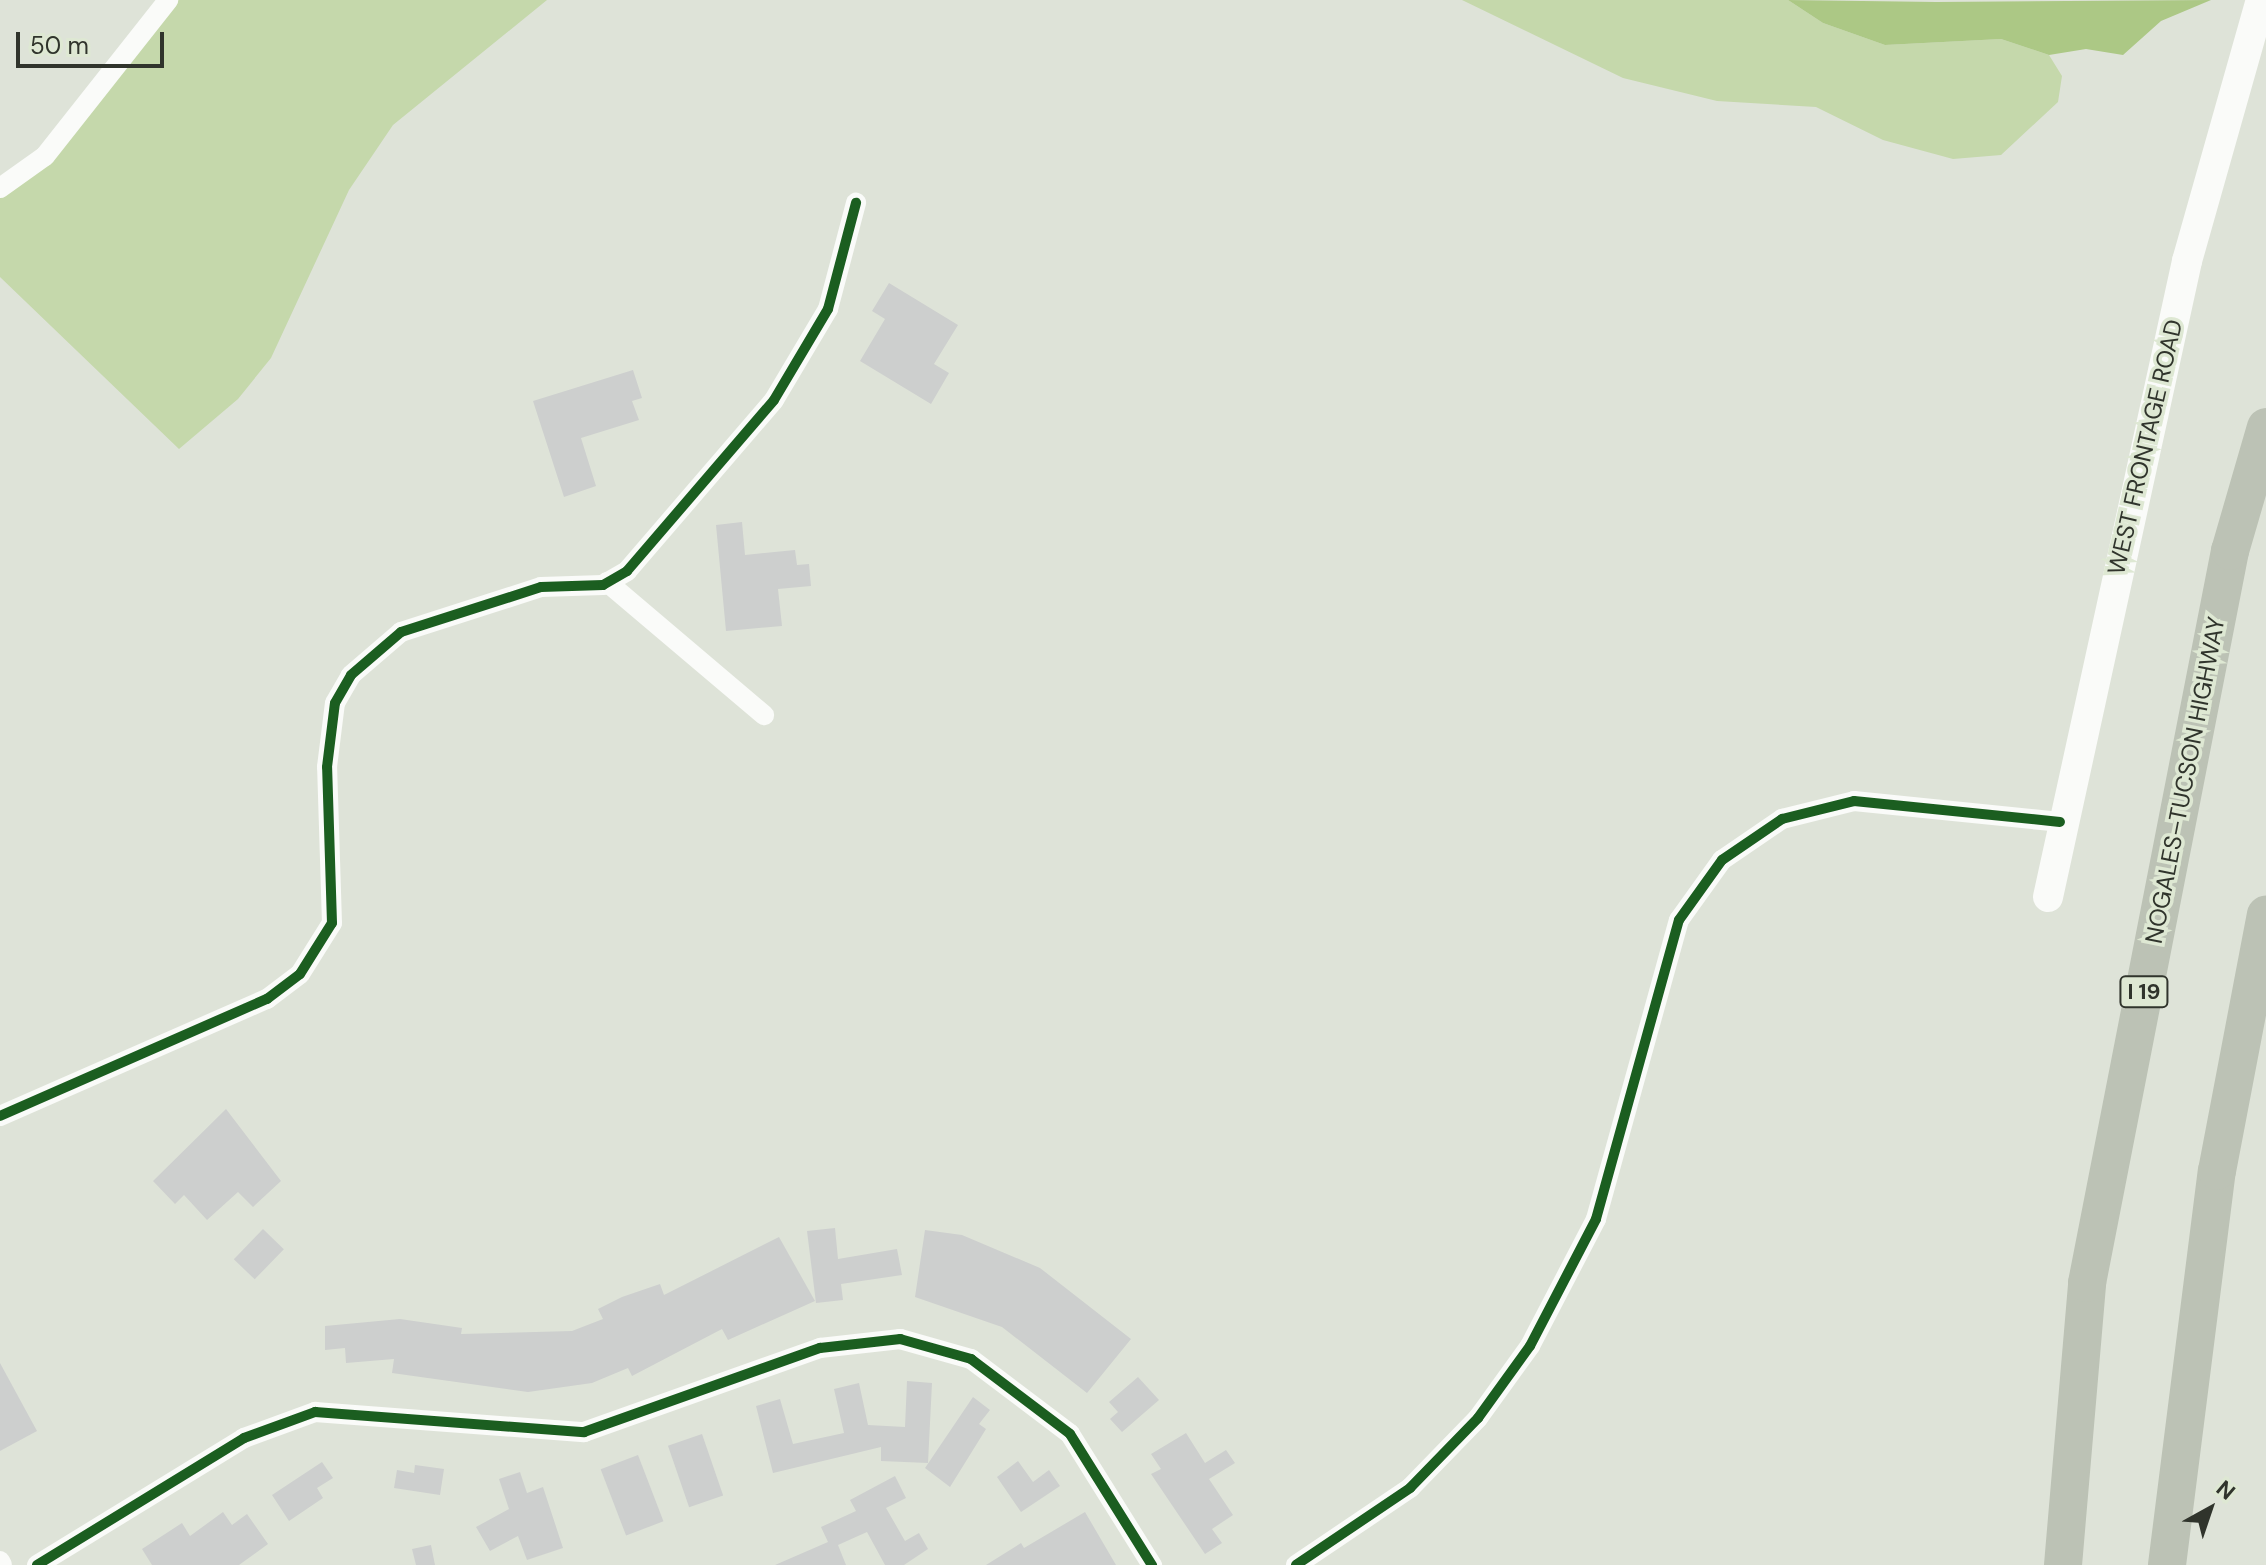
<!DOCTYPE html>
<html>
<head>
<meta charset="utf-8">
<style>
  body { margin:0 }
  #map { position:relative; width:2266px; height:1565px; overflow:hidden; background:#dee3d8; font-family:"DM Sans",sans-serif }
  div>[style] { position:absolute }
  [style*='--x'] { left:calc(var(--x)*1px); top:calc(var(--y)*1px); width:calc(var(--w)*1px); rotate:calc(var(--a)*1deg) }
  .green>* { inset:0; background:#c5d8ab }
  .water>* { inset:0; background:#acc885 }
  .building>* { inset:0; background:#cdcfce; transform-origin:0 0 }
  .street>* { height:20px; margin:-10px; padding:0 10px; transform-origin:10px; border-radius:10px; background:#fafbf9 }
  .secondary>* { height:30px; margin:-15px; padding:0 15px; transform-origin:15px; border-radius:15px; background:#fafbf9 }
  .highway>* { height:38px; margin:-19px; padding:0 19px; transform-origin:19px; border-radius:19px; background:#bcc2b5 }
  .cycleway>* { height:10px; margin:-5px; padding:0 5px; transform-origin:5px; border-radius:5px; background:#1b5e20 }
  span { translate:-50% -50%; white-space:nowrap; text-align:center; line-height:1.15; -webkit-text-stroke:7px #dee8d3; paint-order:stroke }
  .shield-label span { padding:2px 6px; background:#dee8d3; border:2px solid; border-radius:6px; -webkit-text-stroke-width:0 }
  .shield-label { font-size:22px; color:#30342c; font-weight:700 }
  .street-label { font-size:24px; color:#30342c }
  .north { position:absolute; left:2170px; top:1469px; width:80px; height:80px; -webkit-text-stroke:6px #dee8d3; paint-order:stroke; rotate:40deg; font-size:22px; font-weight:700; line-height:32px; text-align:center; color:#30342c }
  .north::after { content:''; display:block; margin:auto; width:28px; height:36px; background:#30342c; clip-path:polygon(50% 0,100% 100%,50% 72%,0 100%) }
  .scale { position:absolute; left:16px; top:32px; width:148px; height:36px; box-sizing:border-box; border:4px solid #30342c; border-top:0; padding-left:10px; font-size:24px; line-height:28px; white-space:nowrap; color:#30342c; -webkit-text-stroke:6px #dee8d3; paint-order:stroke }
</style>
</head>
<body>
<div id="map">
  <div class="green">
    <div style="clip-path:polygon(175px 0,547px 0,393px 125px,349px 190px,271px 358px,238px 399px,179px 449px,0 277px,0 197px)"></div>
    <div style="clip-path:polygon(1462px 0,1788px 0,1823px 23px,1885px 45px,2001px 39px,2049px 55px,2062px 76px,2058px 102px,2001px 155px,1953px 159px,1883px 140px,1816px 107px,1717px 101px,1623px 78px)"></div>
  </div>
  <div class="water">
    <div style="clip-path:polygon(1788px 0,1936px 2px,2211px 0,2161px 21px,2123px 55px,2086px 49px,2049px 55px,2001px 39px,1885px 45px,1823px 23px)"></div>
  </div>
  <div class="building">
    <div style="clip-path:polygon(889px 283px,958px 325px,934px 364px,949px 373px,931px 404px,860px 361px,885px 319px,872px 311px)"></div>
    <div style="clip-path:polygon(633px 370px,642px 398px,632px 401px,639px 420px,581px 438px,596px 486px,564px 497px,533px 401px)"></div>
    <div style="clip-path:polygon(742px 522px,745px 555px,795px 550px,797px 565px,809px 564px,811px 586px,778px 589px,782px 626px,726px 631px,716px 525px)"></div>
    <div style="clip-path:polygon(226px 1109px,281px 1181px,253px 1207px,238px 1192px,207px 1220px,184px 1195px,175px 1204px,153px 1181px)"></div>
    <div style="clip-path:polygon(835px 1228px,838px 1259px,897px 1249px,902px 1275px,841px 1284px,843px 1300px,816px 1303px,807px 1231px)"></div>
    <div style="left:263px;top:1229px;width:29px;height:42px;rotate:44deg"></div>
    <div style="clip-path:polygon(925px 1230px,962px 1235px,1040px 1268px,1131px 1339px,1087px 1393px,1002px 1327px,915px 1297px)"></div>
    <div style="clip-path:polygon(779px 1237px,815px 1301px,728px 1340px,722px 1329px,632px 1376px,628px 1368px,592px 1383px,528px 1392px,392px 1373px,394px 1359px,346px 1363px,345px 1348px,325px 1350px,325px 1326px,400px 1319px,462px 1328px,461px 1334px,572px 1331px,603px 1319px,598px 1309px,622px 1297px,660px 1284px,664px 1295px)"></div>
    <div style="clip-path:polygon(0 1363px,37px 1431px,0 1451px)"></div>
    <div style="clip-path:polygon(1138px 1377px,1159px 1400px,1122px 1432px,1110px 1419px,1118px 1412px,1109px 1402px)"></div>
    <div style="clip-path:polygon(907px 1381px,932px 1383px,928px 1463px,881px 1461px,881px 1447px,773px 1473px,756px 1406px,780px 1399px,793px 1444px,844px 1433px,834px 1389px,859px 1383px,868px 1425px,905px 1427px)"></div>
    <div style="clip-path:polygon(973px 1397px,990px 1410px,979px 1424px,986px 1429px,950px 1487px,925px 1468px)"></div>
    <div style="clip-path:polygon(1186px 1433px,1205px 1463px,1226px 1450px,1235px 1463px,1209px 1479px,1233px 1515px,1212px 1529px,1222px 1543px,1205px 1554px,1151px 1474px,1161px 1469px,1151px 1454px)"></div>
    <div style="left:702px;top:1434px;width:65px;height:36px;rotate:71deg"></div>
    <div style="left:638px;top:1455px;width:71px;height:40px;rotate:69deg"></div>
    <div style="clip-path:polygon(1018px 1461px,1033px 1482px,1049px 1470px,1060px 1486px,1021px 1512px,997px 1477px)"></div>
    <div style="clip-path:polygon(322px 1462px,333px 1478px,317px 1488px,323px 1498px,289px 1521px,272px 1495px)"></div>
    <div style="clip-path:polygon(415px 1465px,444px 1469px,440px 1495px,394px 1488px,397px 1470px,414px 1473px)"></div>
    <div style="clip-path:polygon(520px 1472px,527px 1493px,543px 1487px,563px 1548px,527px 1560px,518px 1536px,490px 1551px,476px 1527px,509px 1509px,499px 1479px)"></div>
    <div style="clip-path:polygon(895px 1476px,906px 1498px,886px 1508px,905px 1541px,919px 1533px,928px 1549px,904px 1565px,885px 1565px,867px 1532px,838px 1545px,846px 1565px,775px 1565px,828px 1542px,821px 1527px,856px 1511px,850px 1500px)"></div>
    <div style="clip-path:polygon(223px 1512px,232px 1525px,247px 1514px,268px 1544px,239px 1565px,152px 1565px,142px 1549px,182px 1523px,190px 1536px)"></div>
    <div style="clip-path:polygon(1085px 1512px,1116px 1565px,986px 1565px,1021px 1543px,1024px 1548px)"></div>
    <div style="clip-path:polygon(431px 1545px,435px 1565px,416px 1565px,412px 1549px)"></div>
  </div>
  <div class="street">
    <div style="--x:0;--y:188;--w:55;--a:-35.4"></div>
    <div style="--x:45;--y:156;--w:199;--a:-51.7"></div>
    <div style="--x:607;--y:582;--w:206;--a:40.3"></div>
    <div style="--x:0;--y:1116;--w:292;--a:-23.7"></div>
    <div style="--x:267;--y:999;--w:41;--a:-37.1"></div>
    <div style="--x:300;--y:974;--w:60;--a:-57.9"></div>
    <div style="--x:332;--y:923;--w:156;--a:-91.8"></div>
    <div style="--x:327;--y:767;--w:64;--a:-82.9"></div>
    <div style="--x:335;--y:703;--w:32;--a:-60"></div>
    <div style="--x:351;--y:675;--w:66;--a:-40.7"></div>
    <div style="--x:401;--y:632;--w:147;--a:-17.8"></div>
    <div style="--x:541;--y:587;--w:62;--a:-1.8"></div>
    <div style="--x:603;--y:585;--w:28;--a:-30"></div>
    <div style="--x:627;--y:571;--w:225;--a:-49.3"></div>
    <div style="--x:774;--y:400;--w:106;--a:-59.3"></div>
    <div style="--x:828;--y:309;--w:110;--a:-75.2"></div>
    <div style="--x:0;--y:1561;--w:4;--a:63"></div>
    <div style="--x:37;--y:1565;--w:243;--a:-31.5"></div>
    <div style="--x:244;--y:1438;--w:76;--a:-20.1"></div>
    <div style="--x:315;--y:1412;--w:270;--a:4.3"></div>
    <div style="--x:584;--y:1432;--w:251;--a:-19.6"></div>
    <div style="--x:820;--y:1348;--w:81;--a:-6.4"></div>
    <div style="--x:900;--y:1339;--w:74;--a:15.7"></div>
    <div style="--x:971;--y:1359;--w:124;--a:37.1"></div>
    <div style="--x:1070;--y:1434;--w:155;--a:58"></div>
    <div style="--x:1296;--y:1565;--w:138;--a:-34"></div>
    <div style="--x:1410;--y:1488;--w:98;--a:-45.8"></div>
    <div style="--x:1478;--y:1418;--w:89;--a:-54.2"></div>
    <div style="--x:1530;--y:1346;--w:143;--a:-62.5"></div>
    <div style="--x:1596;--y:1219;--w:310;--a:-74.5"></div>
    <div style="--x:1679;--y:920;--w:74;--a:-54.4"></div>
    <div style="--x:1722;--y:860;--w:73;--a:-34.3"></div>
    <div style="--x:1782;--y:819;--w:74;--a:-14"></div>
    <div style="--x:1854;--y:801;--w:207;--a:5.8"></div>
  </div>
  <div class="secondary">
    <div style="--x:2048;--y:897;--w:651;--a:-77.67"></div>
    <div style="--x:2187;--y:261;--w:271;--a:-74.2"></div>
  </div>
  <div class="highway">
    <div style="--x:2063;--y:1565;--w:283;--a:-85.1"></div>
    <div style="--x:2087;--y:1283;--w:746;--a:-78.95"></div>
    <div style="--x:2230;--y:551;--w:129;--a:-73.8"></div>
    <div style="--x:2167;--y:1565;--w:397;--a:-82.8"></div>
    <div style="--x:2217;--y:1171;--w:261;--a:-79.2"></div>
  </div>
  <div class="cycleway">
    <div style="--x:0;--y:1116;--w:292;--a:-23.7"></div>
    <div style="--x:267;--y:999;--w:41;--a:-37.1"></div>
    <div style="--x:300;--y:974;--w:60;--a:-57.9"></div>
    <div style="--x:332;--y:923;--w:156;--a:-91.8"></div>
    <div style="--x:327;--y:767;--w:64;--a:-82.9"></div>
    <div style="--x:335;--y:703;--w:32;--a:-60"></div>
    <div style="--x:351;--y:675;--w:66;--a:-40.7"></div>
    <div style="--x:401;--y:632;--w:147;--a:-17.8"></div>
    <div style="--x:541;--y:587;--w:62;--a:-1.8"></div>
    <div style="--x:603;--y:585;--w:28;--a:-30"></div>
    <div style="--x:627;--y:571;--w:225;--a:-49.3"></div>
    <div style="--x:774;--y:400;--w:106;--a:-59.3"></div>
    <div style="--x:828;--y:309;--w:110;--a:-75.2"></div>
    <div style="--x:37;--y:1565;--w:243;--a:-31.5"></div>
    <div style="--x:244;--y:1438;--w:76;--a:-20.1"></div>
    <div style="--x:315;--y:1412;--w:270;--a:4.3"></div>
    <div style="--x:584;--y:1432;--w:251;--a:-19.6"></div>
    <div style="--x:820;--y:1348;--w:81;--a:-6.4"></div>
    <div style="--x:900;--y:1339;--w:74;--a:15.7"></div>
    <div style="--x:971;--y:1359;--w:124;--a:37.1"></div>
    <div style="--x:1070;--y:1434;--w:155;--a:58"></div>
    <div style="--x:1296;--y:1565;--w:138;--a:-34"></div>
    <div style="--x:1410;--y:1488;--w:98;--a:-45.8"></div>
    <div style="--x:1478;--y:1418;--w:89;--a:-54.2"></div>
    <div style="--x:1530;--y:1346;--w:143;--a:-62.5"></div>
    <div style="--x:1596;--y:1219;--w:310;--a:-74.5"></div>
    <div style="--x:1679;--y:920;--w:74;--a:-54.4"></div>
    <div style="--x:1722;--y:860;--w:73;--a:-34.3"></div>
    <div style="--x:1782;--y:819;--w:74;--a:-14"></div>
    <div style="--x:1854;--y:801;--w:207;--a:5.8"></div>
  </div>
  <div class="shield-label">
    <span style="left:2144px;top:992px">I 19</span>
  </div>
  <div class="street-label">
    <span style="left:2145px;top:447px;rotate:-77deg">WEST FRONTAGE ROAD</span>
    <span style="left:2185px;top:780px;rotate:-79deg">NOGALES–TUCSON HIGHWAY</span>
  </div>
  <div class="north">N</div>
  <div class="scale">50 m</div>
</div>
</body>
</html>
